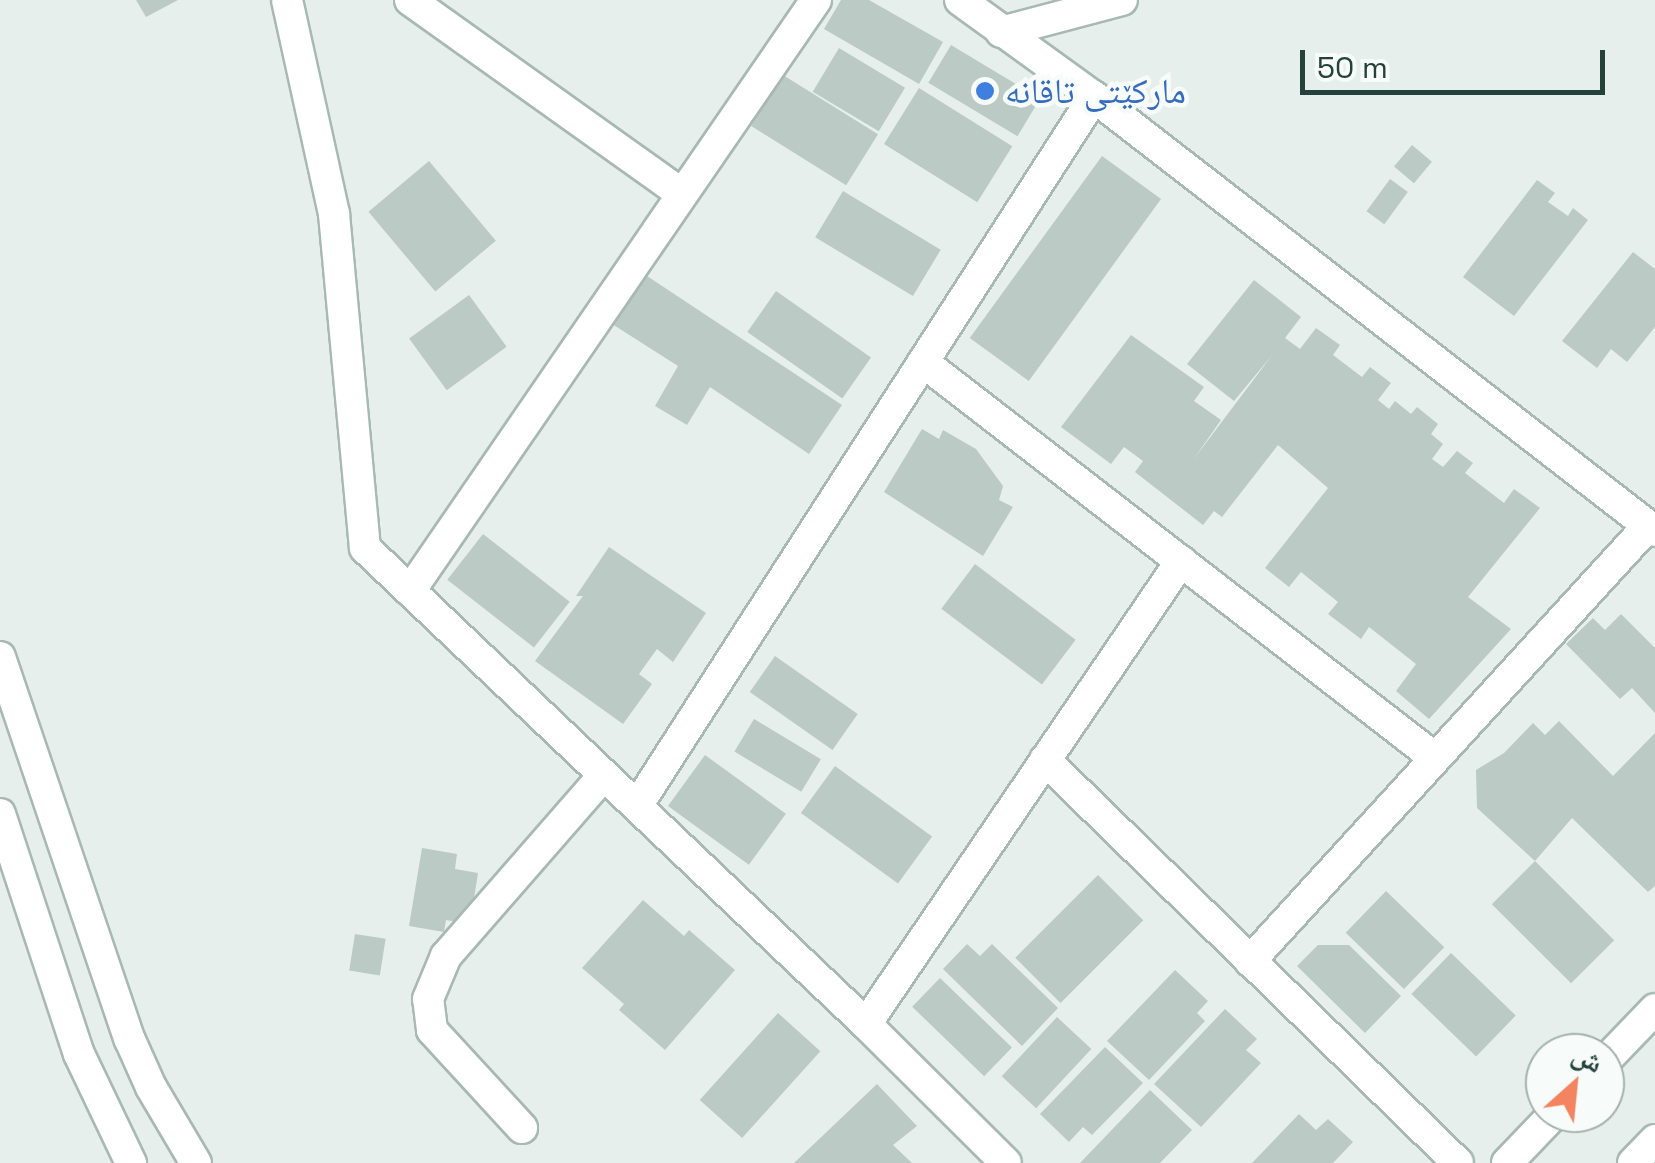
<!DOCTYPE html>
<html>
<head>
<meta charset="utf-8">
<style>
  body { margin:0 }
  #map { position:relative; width:1655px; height:1163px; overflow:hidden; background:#e6efeb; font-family:"Space Grotesk","Noto Naskh Arabic",sans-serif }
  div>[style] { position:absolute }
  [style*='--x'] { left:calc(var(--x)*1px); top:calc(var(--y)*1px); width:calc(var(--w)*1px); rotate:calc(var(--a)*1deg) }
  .building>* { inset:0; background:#bbcac4; transform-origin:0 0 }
  .roads { filter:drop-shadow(2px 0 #a8b8b2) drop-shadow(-2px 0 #a8b8b2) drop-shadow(0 2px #a8b8b2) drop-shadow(0 -2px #a8b8b2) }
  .minor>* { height:30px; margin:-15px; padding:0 15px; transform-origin:15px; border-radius:15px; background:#fff }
  .dots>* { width:28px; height:28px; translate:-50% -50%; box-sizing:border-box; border:5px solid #f7fbf9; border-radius:50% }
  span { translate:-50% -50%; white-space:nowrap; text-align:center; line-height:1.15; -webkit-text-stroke:9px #f7fbf9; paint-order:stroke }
  .shop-label { font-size:35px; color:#366cbe }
  .left { translate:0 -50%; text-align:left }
  .north { position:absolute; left:1525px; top:1033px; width:100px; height:100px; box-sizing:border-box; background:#f7fbf9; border:2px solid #a3b1ad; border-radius:50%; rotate:27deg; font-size:28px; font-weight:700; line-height:40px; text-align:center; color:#24423a }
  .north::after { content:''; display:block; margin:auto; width:35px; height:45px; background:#f4845f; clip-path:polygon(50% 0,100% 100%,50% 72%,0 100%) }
  .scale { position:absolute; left:1300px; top:50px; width:305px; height:45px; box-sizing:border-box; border:5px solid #24423a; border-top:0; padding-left:12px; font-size:30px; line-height:35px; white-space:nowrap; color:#24423a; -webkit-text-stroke:8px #f7fbf9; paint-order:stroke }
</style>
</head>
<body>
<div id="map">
  <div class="building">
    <div style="clip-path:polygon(136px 0,178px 0,146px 17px)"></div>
    <div style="clip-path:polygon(841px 0,869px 0,943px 42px,919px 84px,824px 29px)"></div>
    <div style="left:951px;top:45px;width:104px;height:44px;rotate:31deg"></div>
    <div style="left:839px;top:48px;width:77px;height:51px;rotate:31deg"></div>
    <div style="left:783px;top:75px;width:112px;height:60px;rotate:32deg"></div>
    <div style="left:919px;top:88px;width:110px;height:66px;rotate:32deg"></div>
    <div style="left:1412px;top:145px;width:26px;height:28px;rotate:40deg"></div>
    <div style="left:1102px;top:156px;width:73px;height:225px;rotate:36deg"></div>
    <div style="left:429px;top:161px;width:104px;height:79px;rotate:50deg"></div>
    <div style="left:1390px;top:179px;width:22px;height:40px;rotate:36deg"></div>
    <div style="clip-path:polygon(1537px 180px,1555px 193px,1548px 202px,1568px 216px,1573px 208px,1588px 220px,1514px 316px,1463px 277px)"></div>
    <div style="left:843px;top:191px;width:114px;height:54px;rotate:31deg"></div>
    <div style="clip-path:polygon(1633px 252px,1655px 269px,1655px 327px,1627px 362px,1611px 349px,1597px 368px,1562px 341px)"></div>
    <div style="clip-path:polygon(641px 272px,842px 405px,809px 454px,710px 387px,687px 425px,655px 406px,678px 366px,609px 322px)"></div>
    <div style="clip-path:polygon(1254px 280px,1301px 317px,1285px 338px,1300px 349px,1316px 328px,1340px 345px,1333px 355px,1362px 377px,1370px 367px,1391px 383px,1378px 400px,1389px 409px,1395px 401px,1411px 414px,1417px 407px,1438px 424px,1431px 434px,1443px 444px,1432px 459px,1443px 467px,1457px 451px,1473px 463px,1465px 473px,1504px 503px,1514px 489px,1540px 508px,1468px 597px,1511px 629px,1429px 719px,1396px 691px,1416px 664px,1369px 627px,1361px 639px,1328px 614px,1338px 602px,1301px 572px,1289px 587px,1265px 568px,1328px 488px,1278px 445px,1222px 517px,1214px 511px,1203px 525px,1135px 472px,1143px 461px,1124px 447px,1111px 464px,1061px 427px,1131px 335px,1204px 387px,1194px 401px,1221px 420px,1193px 460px,1273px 354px,1234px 401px,1187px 364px)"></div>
    <div style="left:776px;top:291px;width:116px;height:50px;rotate:35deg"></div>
    <div style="left:469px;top:295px;width:64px;height:74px;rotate:54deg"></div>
    <div style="clip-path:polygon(922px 429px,939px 439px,943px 430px,976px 449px,1003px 486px,999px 500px,1013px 507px,983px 556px,884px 492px)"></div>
    <div style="left:483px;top:534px;width:110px;height:58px;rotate:38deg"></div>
    <div style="clip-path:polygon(609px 547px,706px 613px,673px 662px,657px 649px,639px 674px,652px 684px,623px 724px,535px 661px,583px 596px,576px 596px)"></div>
    <div style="left:975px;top:564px;width:126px;height:56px;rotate:37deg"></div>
    <div style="clip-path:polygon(1621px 614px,1655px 648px,1655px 713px,1632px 688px,1620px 699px,1566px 644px,1593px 618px,1605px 630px)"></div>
    <div style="left:775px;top:656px;width:101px;height:44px;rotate:35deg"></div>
    <div style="left:754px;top:719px;width:78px;height:38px;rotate:31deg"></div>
    <div style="clip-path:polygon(1559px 721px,1613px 776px,1655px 733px,1655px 886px,1648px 892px,1572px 818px,1535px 861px,1477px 808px,1476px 770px,1504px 753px,1533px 723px,1545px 735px)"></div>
    <div style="left:705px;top:755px;width:100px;height:63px;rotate:36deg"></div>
    <div style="left:835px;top:766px;width:120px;height:58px;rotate:36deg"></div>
    <div style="clip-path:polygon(422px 848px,457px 854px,455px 869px,478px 873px,470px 924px,446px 920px,444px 932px,409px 926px)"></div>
    <div style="left:1535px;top:861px;width:112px;height:61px;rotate:45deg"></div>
    <div style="left:1098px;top:875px;width:64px;height:117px;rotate:45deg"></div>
    <div style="left:1386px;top:891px;width:81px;height:58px;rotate:44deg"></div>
    <div style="clip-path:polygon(643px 900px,684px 936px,689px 930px,735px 970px,665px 1050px,619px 1010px,624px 1004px,582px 968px)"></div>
    <div style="left:355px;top:934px;width:31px;height:37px;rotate:9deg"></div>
    <div style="clip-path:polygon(967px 944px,980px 956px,992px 944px,1058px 1008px,1022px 1046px,943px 969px)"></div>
    <div style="clip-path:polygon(1318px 945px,1349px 945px,1401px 996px,1365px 1033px,1297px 966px)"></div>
    <div style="left:1451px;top:953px;width:90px;height:57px;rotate:44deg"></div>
    <div style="clip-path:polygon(1175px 970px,1208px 1001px,1197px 1013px,1205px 1021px,1149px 1080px,1107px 1041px)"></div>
    <div style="left:940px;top:978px;width:100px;height:40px;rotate:44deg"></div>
    <div style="clip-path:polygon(1225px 1009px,1257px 1039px,1246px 1050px,1261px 1063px,1201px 1127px,1154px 1084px)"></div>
    <div style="left:778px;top:1013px;width:57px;height:117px;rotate:42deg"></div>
    <div style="left:1057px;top:1017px;width:47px;height:81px;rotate:43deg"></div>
    <div style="clip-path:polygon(1105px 1047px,1143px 1083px,1092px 1135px,1083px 1127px,1069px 1142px,1040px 1114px)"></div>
    <div style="clip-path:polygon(877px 1084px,917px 1126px,893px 1145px,912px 1163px,794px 1163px)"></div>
    <div style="clip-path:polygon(1150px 1090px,1192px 1130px,1160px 1163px,1080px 1163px)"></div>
    <div style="clip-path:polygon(1299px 1114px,1316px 1130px,1328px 1119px,1353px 1142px,1333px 1163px,1252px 1163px)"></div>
  </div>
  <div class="roads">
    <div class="minor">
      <div style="--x:287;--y:0;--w:219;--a:77.6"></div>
      <div style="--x:334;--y:214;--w:335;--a:84.7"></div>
      <div style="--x:365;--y:548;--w:691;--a:43.53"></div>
      <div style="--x:866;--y:1024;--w:197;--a:44.8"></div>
      <div style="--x:410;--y:0;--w:334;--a:35.5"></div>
      <div style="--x:960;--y:0;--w:165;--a:35.9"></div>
      <div style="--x:1094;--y:97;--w:709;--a:37.73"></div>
      <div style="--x:1001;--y:32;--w:125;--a:-14.8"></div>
      <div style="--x:923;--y:362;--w:647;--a:37.72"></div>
      <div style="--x:410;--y:591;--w:717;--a:-55.51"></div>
      <div style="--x:0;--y:657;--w:404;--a:71.3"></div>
      <div style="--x:130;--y:1040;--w:51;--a:65.9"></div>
      <div style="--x:151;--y:1087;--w:88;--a:59.4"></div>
      <div style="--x:1045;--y:760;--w:577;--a:44.3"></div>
      <div style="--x:637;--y:806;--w:844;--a:-57.2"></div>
      <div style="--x:0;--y:814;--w:253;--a:71.8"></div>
      <div style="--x:79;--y:1054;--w:121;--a:64.5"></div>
      <div style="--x:1250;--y:961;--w:590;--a:-47.54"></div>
      <div style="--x:866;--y:1024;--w:560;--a:-55.77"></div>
      <div style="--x:1605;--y:1061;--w:72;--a:-46.1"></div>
      <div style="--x:522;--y:1128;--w:133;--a:-132.6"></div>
      <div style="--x:432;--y:1030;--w:31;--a:-97"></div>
      <div style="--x:428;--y:999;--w:47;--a:-67.3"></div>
      <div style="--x:446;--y:956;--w:240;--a:-48.9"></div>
      <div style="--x:1507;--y:1163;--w:69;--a:-46.2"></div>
      <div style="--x:1633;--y:1163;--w:32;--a:-46"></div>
    </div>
  </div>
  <div class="dots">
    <div style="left:985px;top:91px;background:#3f7fe0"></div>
  </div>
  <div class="shop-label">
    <span class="left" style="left:1005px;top:91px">مارکێتی تاقانە</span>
  </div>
  <div class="north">ش</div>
  <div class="scale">50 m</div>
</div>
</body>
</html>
